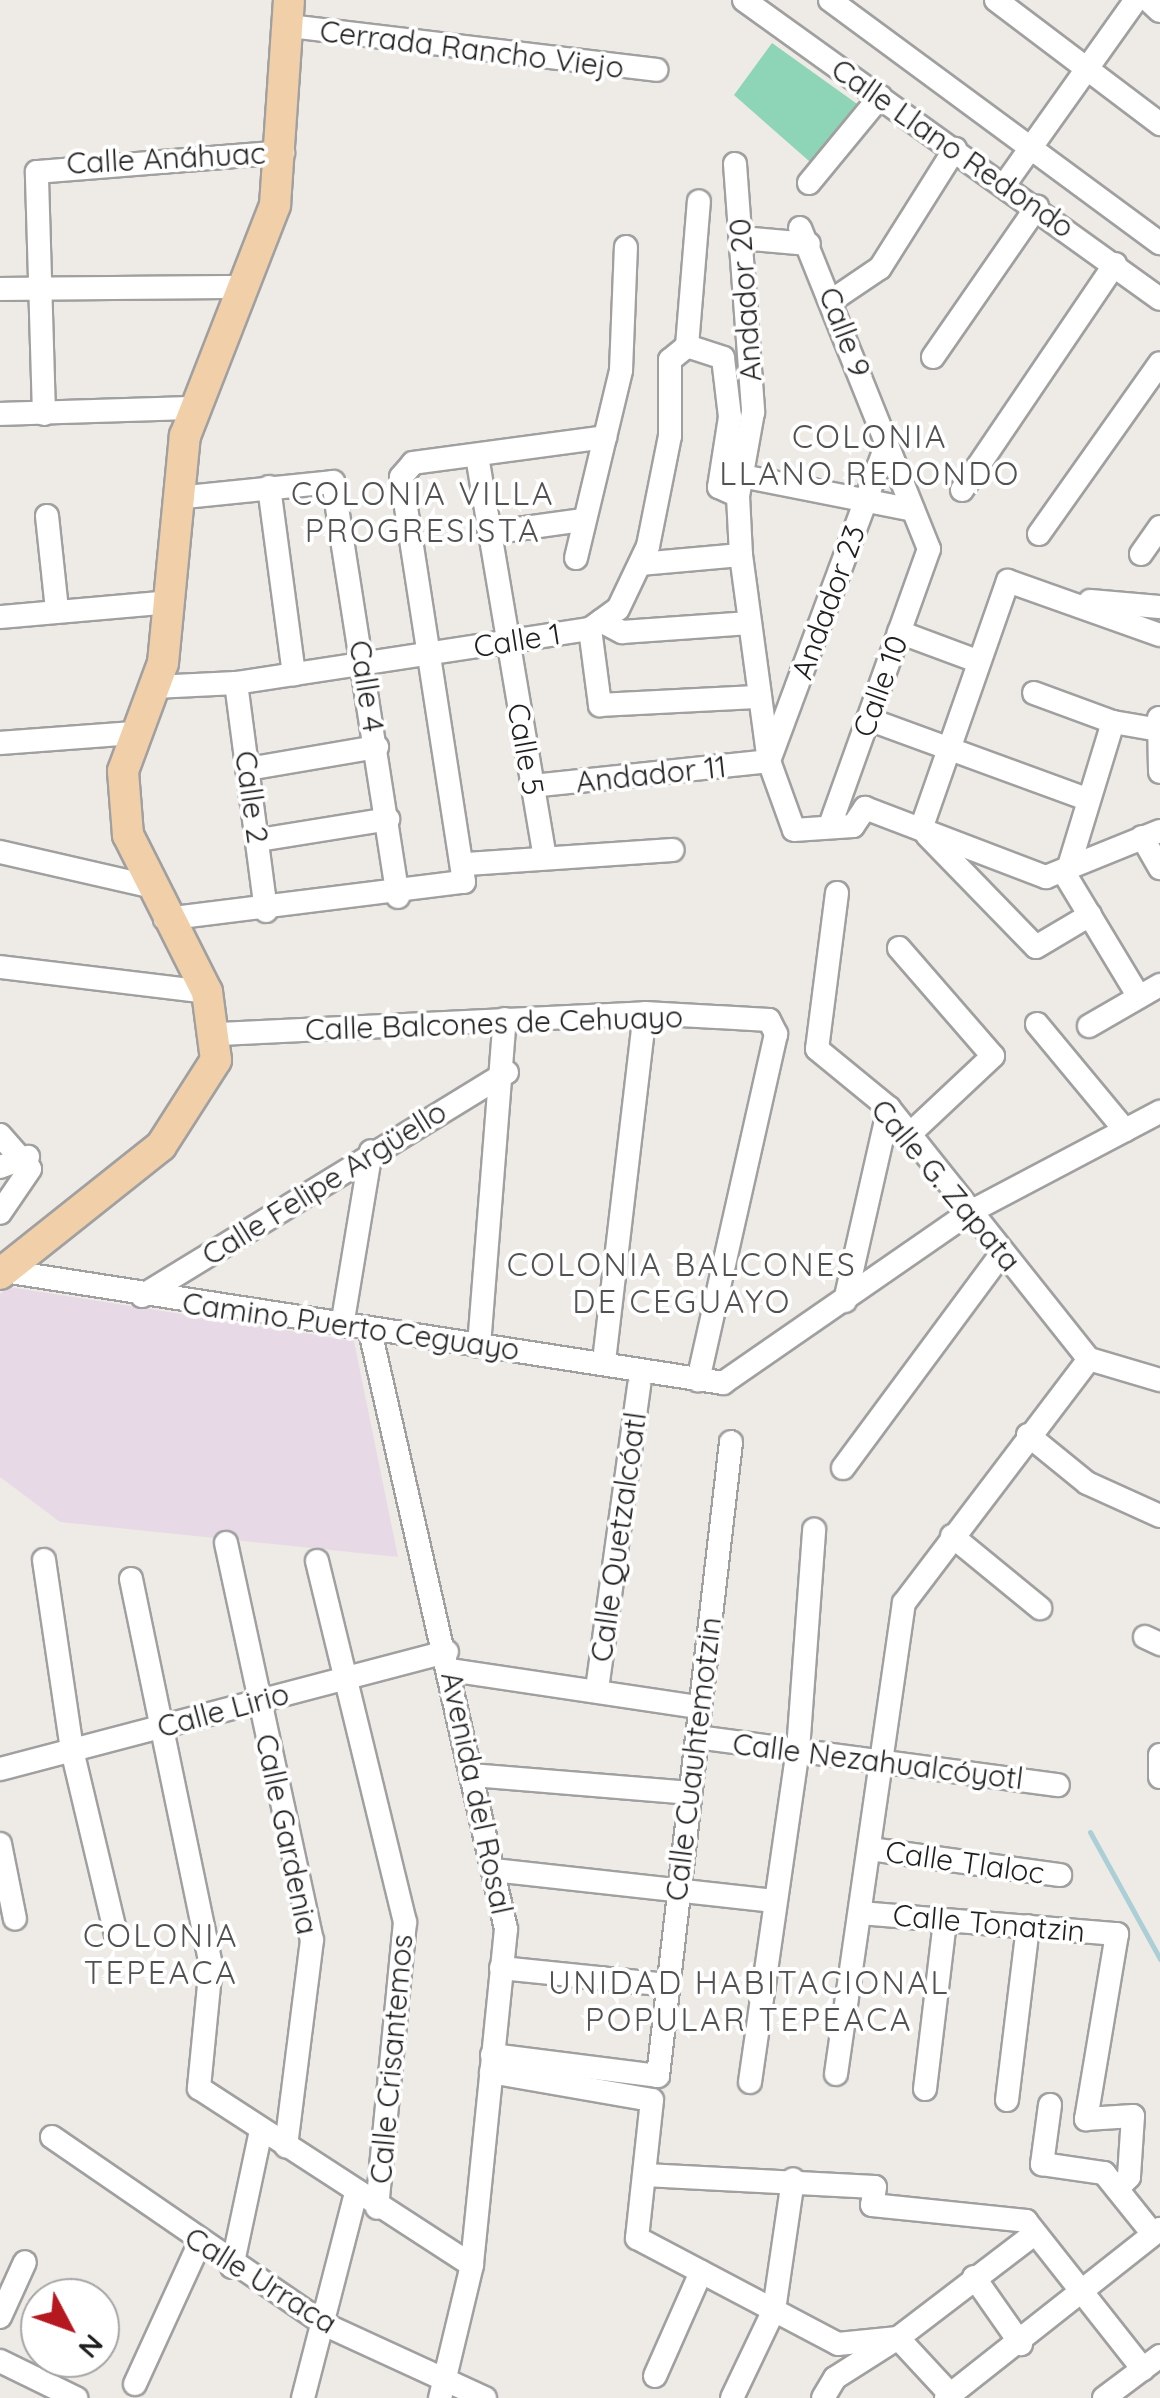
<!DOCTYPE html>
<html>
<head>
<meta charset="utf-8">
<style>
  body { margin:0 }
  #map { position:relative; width:1160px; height:2398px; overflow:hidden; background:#eeebe6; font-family:Quicksand,sans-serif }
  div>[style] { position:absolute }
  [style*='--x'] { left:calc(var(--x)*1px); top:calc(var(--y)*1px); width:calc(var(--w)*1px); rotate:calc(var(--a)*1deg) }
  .industrial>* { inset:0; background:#e7d9e5 }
  .pitch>* { inset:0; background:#8ed4b6 }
  .stream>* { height:5px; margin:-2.5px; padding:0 2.5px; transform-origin:2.5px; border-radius:2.5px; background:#accfd7 }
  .roads { filter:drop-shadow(2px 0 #a0a0a0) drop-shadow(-2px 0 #a0a0a0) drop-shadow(0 2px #a0a0a0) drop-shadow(0 -2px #a0a0a0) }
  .minor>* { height:22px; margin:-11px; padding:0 11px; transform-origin:11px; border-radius:11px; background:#fff }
  .major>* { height:30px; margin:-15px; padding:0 15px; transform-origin:15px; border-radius:15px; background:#f1cfa9 }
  span { translate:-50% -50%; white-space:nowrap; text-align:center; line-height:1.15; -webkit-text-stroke:8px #fff; paint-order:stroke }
  .street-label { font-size:30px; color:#1f1f1f }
  .neighbourhood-label { font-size:32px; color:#525252; letter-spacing:2.5px }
  .north { position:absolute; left:20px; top:2278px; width:100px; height:100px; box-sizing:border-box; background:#fff; border:2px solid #a5a5a5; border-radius:50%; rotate:131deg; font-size:28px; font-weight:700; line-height:40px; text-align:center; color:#1f1f1f }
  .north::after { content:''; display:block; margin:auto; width:35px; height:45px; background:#b6181f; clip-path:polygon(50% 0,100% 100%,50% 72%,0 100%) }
</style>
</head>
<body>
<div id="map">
  <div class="industrial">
    <div style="clip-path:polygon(9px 1287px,354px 1341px,398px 1557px,60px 1522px,0 1477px,0 1294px)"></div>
  </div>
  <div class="pitch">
    <div style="clip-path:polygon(772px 43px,860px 106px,817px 168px,734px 95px)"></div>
  </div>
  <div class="stream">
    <div style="--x:1090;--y:1832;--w:145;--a:61.1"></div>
  </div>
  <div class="roads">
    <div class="minor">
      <div style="--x:744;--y:0;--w:512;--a:35.71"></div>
      <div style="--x:830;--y:0;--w:410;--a:36.4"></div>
      <div style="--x:996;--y:0;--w:206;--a:37.1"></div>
      <div style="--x:1148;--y:0;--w:16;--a:43"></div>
      <div style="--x:289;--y:26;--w:370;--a:6.8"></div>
      <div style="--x:735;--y:164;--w:249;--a:85.8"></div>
      <div style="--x:753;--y:412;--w:85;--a:100.1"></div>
      <div style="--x:738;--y:496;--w:59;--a:87.1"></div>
      <div style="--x:741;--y:555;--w:208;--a:82.3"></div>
      <div style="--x:769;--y:761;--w:73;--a:70.1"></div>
      <div style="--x:794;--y:830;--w:59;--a:-3.9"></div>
      <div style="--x:853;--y:826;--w:22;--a:-56"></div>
      <div style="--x:865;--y:808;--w:194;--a:20.9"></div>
      <div style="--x:1046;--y:877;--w:123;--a:-22"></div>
      <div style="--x:809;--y:183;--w:112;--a:-50.5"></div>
      <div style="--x:1005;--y:184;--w:226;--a:-54.6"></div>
      <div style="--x:800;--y:228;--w:346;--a:68.1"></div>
      <div style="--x:929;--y:549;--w:291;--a:109.7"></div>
      <div style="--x:741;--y:238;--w:68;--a:5"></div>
      <div style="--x:0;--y:289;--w:245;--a:-0.5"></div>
      <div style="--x:834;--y:299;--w:55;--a:-34"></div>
      <div style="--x:880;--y:268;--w:141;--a:-57.8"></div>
      <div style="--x:687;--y:346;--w:145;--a:-85.3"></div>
      <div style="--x:933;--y:357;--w:183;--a:-55.3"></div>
      <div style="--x:0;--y:414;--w:195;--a:-1.8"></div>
      <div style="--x:44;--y:414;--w:242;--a:-91.7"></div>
      <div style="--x:37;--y:172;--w:247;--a:-4.6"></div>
      <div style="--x:477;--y:456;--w:406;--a:80.4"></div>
      <div style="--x:742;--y:476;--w:174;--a:11.2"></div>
      <div style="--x:269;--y:487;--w:189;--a:82.4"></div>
      <div style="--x:962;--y:490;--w:273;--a:-55.9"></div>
      <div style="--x:176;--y:498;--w:158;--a:-5.8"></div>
      <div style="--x:333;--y:482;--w:420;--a:81.1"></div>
      <div style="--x:47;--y:516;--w:95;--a:83.9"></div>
      <div style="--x:489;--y:533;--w:95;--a:-7.9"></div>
      <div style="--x:1039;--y:534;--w:209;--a:-54.7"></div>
      <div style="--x:1141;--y:554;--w:33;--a:-55"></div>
      <div style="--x:576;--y:558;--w:193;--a:-76.5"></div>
      <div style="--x:621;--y:370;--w:123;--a:-87.7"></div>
      <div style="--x:640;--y:564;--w:101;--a:-5.1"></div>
      <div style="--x:1090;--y:601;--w:70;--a:4.9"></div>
      <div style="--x:0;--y:617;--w:172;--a:-5"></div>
      <div style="--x:601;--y:621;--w:24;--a:28"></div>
      <div style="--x:622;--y:632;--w:128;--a:-4"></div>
      <div style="--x:590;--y:629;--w:77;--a:82.5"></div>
      <div style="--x:600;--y:705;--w:160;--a:-2.9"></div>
      <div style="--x:899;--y:632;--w:83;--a:20.4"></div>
      <div style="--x:236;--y:683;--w:230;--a:82.5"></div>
      <div style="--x:154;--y:687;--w:82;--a:-2.8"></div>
      <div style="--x:236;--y:683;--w:358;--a:-8.7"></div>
      <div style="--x:590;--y:629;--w:34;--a:-36"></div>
      <div style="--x:618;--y:609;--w:70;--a:-64.5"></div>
      <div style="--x:648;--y:546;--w:112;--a:-78.7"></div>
      <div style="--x:670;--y:436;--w:76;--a:-90"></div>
      <div style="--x:670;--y:360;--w:22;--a:-39"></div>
      <div style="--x:687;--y:346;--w:38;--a:18"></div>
      <div style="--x:723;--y:358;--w:59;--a:83.2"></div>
      <div style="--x:730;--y:417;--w:71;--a:98.9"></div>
      <div style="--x:719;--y:487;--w:21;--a:25"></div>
      <div style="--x:1034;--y:693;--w:84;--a:20.2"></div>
      <div style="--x:1159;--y:718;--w:54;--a:88.9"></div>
      <div style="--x:868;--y:719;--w:235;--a:20.1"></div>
      <div style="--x:0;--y:743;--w:133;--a:-4.3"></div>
      <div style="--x:770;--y:758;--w:335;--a:-69.6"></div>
      <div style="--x:248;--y:769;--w:131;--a:-9.7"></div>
      <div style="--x:532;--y:786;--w:238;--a:-6"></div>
      <div style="--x:921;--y:829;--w:263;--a:-70.7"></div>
      <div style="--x:1008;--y:581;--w:161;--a:19.6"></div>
      <div style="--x:927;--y:835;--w:156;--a:45.8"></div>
      <div style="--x:1036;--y:947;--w:63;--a:-30.7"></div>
      <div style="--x:1142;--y:837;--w:36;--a:60"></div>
      <div style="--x:259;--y:840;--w:131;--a:-9.2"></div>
      <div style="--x:0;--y:852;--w:152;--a:12.9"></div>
      <div style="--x:467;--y:864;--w:206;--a:-3.9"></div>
      <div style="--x:1066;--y:876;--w:161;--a:-73"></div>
      <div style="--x:1113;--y:722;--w:48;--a:9.7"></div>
      <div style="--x:1066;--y:876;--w:141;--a:58.9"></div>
      <div style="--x:837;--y:893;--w:157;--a:97.3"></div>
      <div style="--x:817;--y:1049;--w:93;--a:39.3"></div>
      <div style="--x:889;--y:1108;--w:321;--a:51.5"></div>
      <div style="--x:1089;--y:1359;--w:74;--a:16.5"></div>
      <div style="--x:165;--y:919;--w:301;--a:-7.1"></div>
      <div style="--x:464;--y:882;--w:410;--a:-98.8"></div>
      <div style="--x:401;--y:477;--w:18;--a:-49"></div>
      <div style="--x:413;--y:463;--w:194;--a:-7.7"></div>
      <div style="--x:899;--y:948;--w:143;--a:49"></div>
      <div style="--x:993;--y:1056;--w:114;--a:136.8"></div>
      <div style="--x:0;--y:967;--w:209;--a:6.9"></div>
      <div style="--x:1037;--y:1024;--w:138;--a:50.3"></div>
      <div style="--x:1089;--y:1026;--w:82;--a:-30"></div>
      <div style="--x:220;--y:1034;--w:426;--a:-2.8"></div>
      <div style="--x:645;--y:1013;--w:124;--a:3.2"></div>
      <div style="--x:769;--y:1020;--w:16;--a:63"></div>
      <div style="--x:776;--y:1034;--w:355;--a:102.7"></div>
      <div style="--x:0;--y:1135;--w:45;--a:48.6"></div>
      <div style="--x:30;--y:1169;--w:53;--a:124.3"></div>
      <div style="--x:0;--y:1167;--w:30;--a:-20"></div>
      <div style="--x:4;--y:1271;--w:728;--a:8.85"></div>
      <div style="--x:723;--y:1383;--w:300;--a:-34.7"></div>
      <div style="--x:970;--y:1212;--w:215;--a:-27.8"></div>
      <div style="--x:142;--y:1296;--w:428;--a:-31.5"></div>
      <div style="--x:845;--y:1301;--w:198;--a:-77.2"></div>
      <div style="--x:342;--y:1326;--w:177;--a:-80.6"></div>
      <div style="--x:370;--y:1331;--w:613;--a:77.19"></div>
      <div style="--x:506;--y:1929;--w:338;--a:95.8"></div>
      <div style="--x:472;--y:2265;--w:137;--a:103.5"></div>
      <div style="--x:479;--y:1346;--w:328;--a:-85.5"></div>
      <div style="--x:604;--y:1361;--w:350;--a:-83.3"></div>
      <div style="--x:1028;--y:1435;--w:76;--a:39.1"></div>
      <div style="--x:1087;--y:1483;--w:80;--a:24.3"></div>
      <div style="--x:843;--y:1468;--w:267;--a:-53.5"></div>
      <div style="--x:952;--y:1536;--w:114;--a:39.3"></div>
      <div style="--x:226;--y:1543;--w:406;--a:77.8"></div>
      <div style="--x:312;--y:1940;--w:208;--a:97.2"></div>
      <div style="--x:44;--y:1560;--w:192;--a:81.6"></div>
      <div style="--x:72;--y:1750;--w:190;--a:76.6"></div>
      <div style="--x:317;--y:1561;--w:372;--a:76.3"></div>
      <div style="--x:405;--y:1922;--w:287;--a:95.6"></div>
      <div style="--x:131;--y:1579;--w:394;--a:78.3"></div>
      <div style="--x:211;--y:1965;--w:124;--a:95.6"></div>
      <div style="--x:199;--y:2088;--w:325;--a:33"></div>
      <div style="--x:1145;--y:1637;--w:17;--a:25"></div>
      <div style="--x:450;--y:1670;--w:252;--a:8.5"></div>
      <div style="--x:597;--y:1689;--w:307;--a:-82.1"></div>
      <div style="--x:697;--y:1737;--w:364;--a:7.6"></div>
      <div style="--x:1160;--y:1755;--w:22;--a:90"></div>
      <div style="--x:0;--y:1769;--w:462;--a:-14.7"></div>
      <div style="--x:472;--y:1775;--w:218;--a:4.7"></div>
      <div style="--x:0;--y:1844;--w:76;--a:78.7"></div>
      <div style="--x:870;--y:1849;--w:192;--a:7.8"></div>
      <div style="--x:493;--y:1870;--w:281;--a:6.3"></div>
      <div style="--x:860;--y:1913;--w:258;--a:4.7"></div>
      <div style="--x:1117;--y:1934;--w:188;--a:99.5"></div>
      <div style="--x:1086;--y:2119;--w:47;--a:-3.7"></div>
      <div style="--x:1133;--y:2116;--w:61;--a:93.8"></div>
      <div style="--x:1129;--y:2177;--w:17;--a:135"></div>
      <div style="--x:501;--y:1968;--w:167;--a:5.8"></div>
      <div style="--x:492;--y:2055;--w:167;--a:7.2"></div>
      <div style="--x:658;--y:2076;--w:638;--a:-83.43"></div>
      <div style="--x:491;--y:2072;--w:163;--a:9.9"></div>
      <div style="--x:652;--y:2100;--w:139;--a:96.2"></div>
      <div style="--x:637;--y:2238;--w:227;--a:27.8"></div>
      <div style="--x:838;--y:2344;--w:60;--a:-5.7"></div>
      <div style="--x:898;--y:2338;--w:171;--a:-37.4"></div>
      <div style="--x:836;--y:2074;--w:476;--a:-81.8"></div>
      <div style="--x:904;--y:1603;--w:306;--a:-52.8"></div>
      <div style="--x:750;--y:2082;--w:335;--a:-81.8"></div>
      <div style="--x:798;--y:1750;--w:221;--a:-85.8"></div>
      <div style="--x:925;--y:2089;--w:169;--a:-83.2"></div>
      <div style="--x:1007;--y:2100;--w:175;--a:-83.1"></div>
      <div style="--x:1050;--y:2105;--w:60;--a:97.7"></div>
      <div style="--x:1042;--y:2164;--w:63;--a:8.3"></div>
      <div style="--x:1104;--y:2173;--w:78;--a:51.2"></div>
      <div style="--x:52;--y:2137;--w:332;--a:34.5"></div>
      <div style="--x:326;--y:2325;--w:175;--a:24.7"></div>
      <div style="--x:645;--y:2175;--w:230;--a:3"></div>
      <div style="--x:875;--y:2187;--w:18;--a:99"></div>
      <div style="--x:872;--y:2205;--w:155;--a:5.9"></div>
      <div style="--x:1026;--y:2221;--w:189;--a:51.7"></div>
      <div style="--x:232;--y:2267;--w:140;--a:-78"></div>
      <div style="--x:974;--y:2277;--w:82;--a:55"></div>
      <div style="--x:0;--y:2317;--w:60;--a:-65.6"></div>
      <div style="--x:0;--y:2361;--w:85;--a:26"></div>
      <div style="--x:655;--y:2376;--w:114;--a:-66.1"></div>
      <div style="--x:135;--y:2384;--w:154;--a:-65.4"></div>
      <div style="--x:303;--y:2398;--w:212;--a:-75.5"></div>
      <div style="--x:732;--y:2398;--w:98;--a:-64.5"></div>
      <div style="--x:774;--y:2310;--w:132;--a:-81.7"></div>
      <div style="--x:823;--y:2398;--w:23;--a:-59"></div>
      <div style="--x:835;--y:2378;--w:75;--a:-32.4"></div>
      <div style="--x:898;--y:2338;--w:78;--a:47.1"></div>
      <div style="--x:946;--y:2398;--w:273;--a:-38.3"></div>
      <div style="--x:1104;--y:2398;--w:70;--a:-36.9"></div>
    </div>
    <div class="major">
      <div style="--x:0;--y:1274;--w:206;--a:-38.5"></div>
      <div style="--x:161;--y:1146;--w:102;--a:-57.4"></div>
      <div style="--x:216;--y:1060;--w:69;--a:-97.5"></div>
      <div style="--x:207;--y:992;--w:176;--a:-116.7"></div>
      <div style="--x:128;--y:835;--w:64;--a:-94.5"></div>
      <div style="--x:123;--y:771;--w:115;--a:-69.7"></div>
      <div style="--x:163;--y:663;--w:228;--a:-84.5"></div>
      <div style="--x:185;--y:436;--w:248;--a:-68.7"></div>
      <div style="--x:275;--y:205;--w:205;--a:-86.1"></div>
    </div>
  </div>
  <div class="street-label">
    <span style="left:472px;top:49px;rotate:7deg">Cerrada Rancho Viejo</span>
    <span style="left:953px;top:148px;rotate:35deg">Calle Llano Redondo</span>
    <span style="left:166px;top:158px;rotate:-3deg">Calle Anáhuac</span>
    <span style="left:745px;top:300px;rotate:-94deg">Andador 20</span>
    <span style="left:845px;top:332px;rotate:69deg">Calle 9</span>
    <span style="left:828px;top:602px;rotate:-70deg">Andador 23</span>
    <span style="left:517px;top:640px;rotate:-9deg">Calle 1</span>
    <span style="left:367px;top:686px;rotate:81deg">Calle 4</span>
    <span style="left:880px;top:686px;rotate:-70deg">Calle 10</span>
    <span style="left:526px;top:749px;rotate:80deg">Calle 5</span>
    <span style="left:651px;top:774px;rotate:-6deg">Andador 11</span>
    <span style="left:252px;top:797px;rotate:82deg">Calle 2</span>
    <span style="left:494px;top:1023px;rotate:-2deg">Calle Balcones de Cehuayo</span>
    <span style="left:324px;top:1183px;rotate:-32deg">Calle Felipe Argüello</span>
    <span style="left:946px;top:1185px;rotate:50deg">Calle G. Zapata</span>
    <span style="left:351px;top:1326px;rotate:8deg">Camino Puerto Ceguayo</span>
    <span style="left:618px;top:1537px;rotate:-82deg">Calle Quetzalcóatl</span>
    <span style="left:223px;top:1710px;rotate:-15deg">Calle Lirio</span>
    <span style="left:693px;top:1759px;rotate:-83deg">Calle Cuauhtemotzin</span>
    <span style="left:878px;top:1761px;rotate:7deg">Calle Nezahualcóyotl</span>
    <span style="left:477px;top:1793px;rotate:78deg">Avenida del Rosal</span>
    <span style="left:287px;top:1834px;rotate:78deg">Calle Gardenia</span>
    <span style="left:965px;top:1862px;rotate:8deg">Calle Tlaloc</span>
    <span style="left:989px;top:1923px;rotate:5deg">Calle Tonatzin</span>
    <span style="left:391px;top:2059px;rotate:-85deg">Calle Crisantemos</span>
    <span style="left:261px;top:2280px;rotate:32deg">Calle Urraca</span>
  </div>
  <div class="neighbourhood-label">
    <span style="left:870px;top:455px">COLONIA<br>LLANO REDONDO</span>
    <span style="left:423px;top:512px">COLONIA VILLA<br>PROGRESISTA</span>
    <span style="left:682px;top:1283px">COLONIA BALCONES<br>DE CEGUAYO</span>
    <span style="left:161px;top:1954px">COLONIA<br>TEPEACA</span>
    <span style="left:749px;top:2001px">UNIDAD HABITACIONAL<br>POPULAR TEPEACA</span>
  </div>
  <div class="north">N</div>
</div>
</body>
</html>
